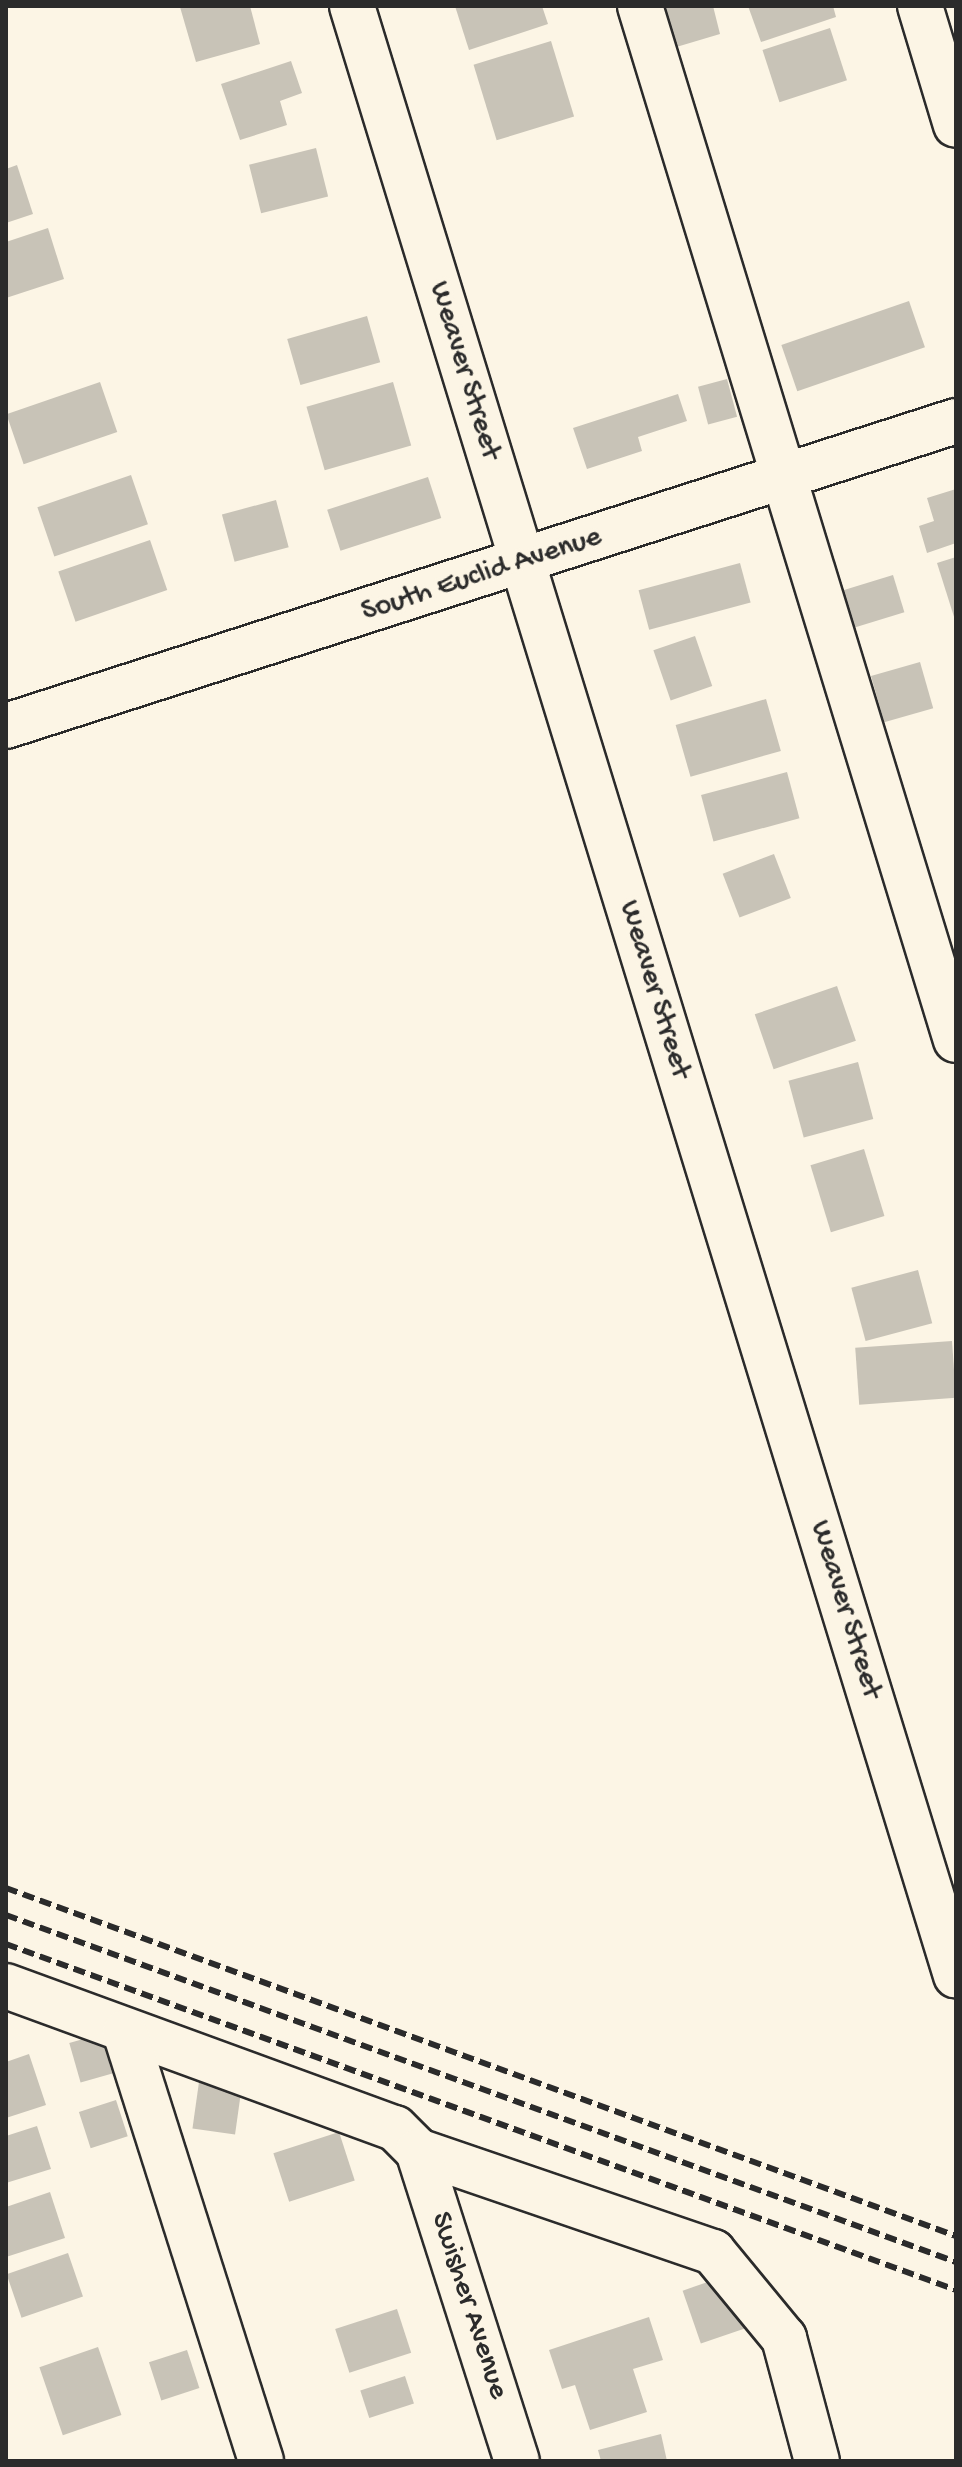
<!DOCTYPE html>
<html>
<head>
<meta charset="utf-8">
<style>
  body { margin:0 }
  #map { position:relative; width:962px; height:2467px; overflow:hidden; background:#fcf5e5; font-family:"Gochi Hand",sans-serif }
  div>[style] { position:absolute }
  [style*='--x'] { left:calc(var(--x)*1px); top:calc(var(--y)*1px); width:calc(var(--w)*1px); rotate:calc(var(--a)*1deg) }
  .building>* { inset:0; background:#c8c3b7; transform-origin:0 0 }
  .roads { filter:drop-shadow(2px 0 #2b2b2b) drop-shadow(-2px 0 #2b2b2b) drop-shadow(0 2px #2b2b2b) drop-shadow(0 -2px #2b2b2b) }
  .minor>* { height:44px; margin:-22px; padding:0 22px; transform-origin:22px; border-radius:22px; background:#fcf5e5 }
  .rail>* { height:6px; margin-top:-3px; transform-origin:0; background:repeating-linear-gradient(90deg,#2b2b2b 0 12px,transparent 0 18px) }
  span { translate:-50% -50%; white-space:nowrap; text-align:center; line-height:1.15; -webkit-text-stroke:8px #fcf5e5; paint-order:stroke }
  .street-label { font-size:30px; color:#2b2b2b }
  .frame { position:absolute; inset:0; border:8px solid #2b2b2b; pointer-events:none }
</style>
</head>
<body>
<div id="map">
  <div class="building">
    <div style="clip-path:polygon(250px 6px,260px 44px,196px 62px,180px 7px)"></div>
    <div style="clip-path:polygon(455px 6px,542px 6px,548px 24px,469px 50px)"></div>
    <div style="clip-path:polygon(713px 6px,720px 34px,673px 48px,662px 7px)"></div>
    <div style="clip-path:polygon(748px 6px,833px 6px,836px 17px,761px 42px)"></div>
    <div style="left:830px;top:28px;width:55px;height:71px;rotate:72deg"></div>
    <div style="left:551px;top:41px;width:79px;height:81px;rotate:73deg"></div>
    <div style="clip-path:polygon(291px 61px,302px 93px,280px 101px,287px 125px,240px 140px,221px 84px)"></div>
    <div style="left:316px;top:148px;width:50px;height:69px;rotate:76deg"></div>
    <div style="clip-path:polygon(17px 165px,33px 214px,6px 223px,6px 169px)"></div>
    <div style="clip-path:polygon(48px 228px,64px 279px,6px 298px,6px 242px)"></div>
    <div style="left:909px;top:301px;width:49px;height:135px;rotate:71deg"></div>
    <div style="left:367px;top:316px;width:48px;height:83px;rotate:74deg"></div>
    <div style="left:727px;top:379px;width:39px;height:30px;rotate:75deg"></div>
    <div style="left:100px;top:382px;width:53px;height:99px;rotate:71deg"></div>
    <div style="left:393px;top:382px;width:66px;height:90px;rotate:74deg"></div>
    <div style="clip-path:polygon(678px 394px,687px 421px,638px 437px,642px 451px,587px 469px,573px 428px)"></div>
    <div style="left:131px;top:475px;width:52px;height:99px;rotate:71deg"></div>
    <div style="left:428px;top:477px;width:43px;height:106px;rotate:72deg"></div>
    <div style="clip-path:polygon(956px 489px,956px 543px,927px 553px,919px 526px,934px 521px,927px 498px)"></div>
    <div style="left:276px;top:500px;width:49px;height:56px;rotate:75deg"></div>
    <div style="left:150px;top:540px;width:53px;height:97px;rotate:71deg"></div>
    <div style="clip-path:polygon(956px 557px,956px 620px,955px 620px,937px 563px)"></div>
    <div style="left:740px;top:563px;width:41px;height:105px;rotate:75deg"></div>
    <div style="left:893px;top:575px;width:39px;height:52px;rotate:73deg"></div>
    <div style="left:695px;top:636px;width:53px;height:44px;rotate:71deg"></div>
    <div style="left:920px;top:662px;width:48px;height:51px;rotate:74deg"></div>
    <div style="left:766px;top:699px;width:54px;height:94px;rotate:74deg"></div>
    <div style="left:787px;top:772px;width:48px;height:89px;rotate:75deg"></div>
    <div style="left:774px;top:854px;width:47px;height:55px;rotate:69deg"></div>
    <div style="left:837px;top:986px;width:58px;height:87px;rotate:71deg"></div>
    <div style="left:858px;top:1062px;width:59px;height:72px;rotate:75deg"></div>
    <div style="left:864px;top:1149px;width:70px;height:56px;rotate:73deg"></div>
    <div style="left:918px;top:1270px;width:55px;height:69px;rotate:75deg"></div>
    <div style="left:952px;top:1341px;width:57px;height:97px;rotate:86deg"></div>
    <div style="left:101px;top:2034px;width:41px;height:33px;rotate:74deg"></div>
    <div style="clip-path:polygon(29px 2054px,46px 2105px,6px 2118px,6px 2062px)"></div>
    <div style="left:199px;top:2082px;width:43px;height:47px;rotate:8deg"></div>
    <div style="left:116px;top:2100px;width:38px;height:39px;rotate:72deg"></div>
    <div style="clip-path:polygon(37px 2126px,51px 2169px,6px 2183px,6px 2136px)"></div>
    <div style="left:339px;top:2132px;width:51px;height:69px;rotate:72deg"></div>
    <div style="clip-path:polygon(50px 2192px,65px 2238px,6px 2257px,6px 2207px)"></div>
    <div style="left:68px;top:2253px;width:46px;height:65px;rotate:71deg"></div>
    <div style="left:728px;top:2275px;width:56px;height:48px;rotate:71deg"></div>
    <div style="left:397px;top:2309px;width:46px;height:65px;rotate:72deg"></div>
    <div style="clip-path:polygon(649px 2317px,663px 2360px,633px 2369px,647px 2412px,590px 2430px,575px 2385px,562px 2389px,549px 2350px)"></div>
    <div style="left:98px;top:2347px;width:72px;height:62px;rotate:71deg"></div>
    <div style="left:187px;top:2350px;width:40px;height:40px;rotate:72deg"></div>
    <div style="left:405px;top:2376px;width:29px;height:47px;rotate:72deg"></div>
    <div style="clip-path:polygon(661px 2434px,667px 2461px,601px 2461px,598px 2450px)"></div>
  </div>
  <div class="roads">
    <div class="minor">
      <div style="--x:352;--y:6;--w:2060;--a:72.95"></div>
      <div style="--x:640;--y:6;--w:1081;--a:73.01"></div>
      <div style="--x:920;--y:6;--w:124;--a:73.2"></div>
      <div style="--x:6;--y:726;--w:998;--a:-17.8"></div>
      <div style="--x:6;--y:1986;--w:414;--a:20.1"></div>
      <div style="--x:395;--y:2128;--w:33;--a:45"></div>
      <div style="--x:418;--y:2151;--w:312;--a:18.9"></div>
      <div style="--x:713;--y:2252;--w:112;--a:50.5"></div>
      <div style="--x:784;--y:2338;--w:127;--a:75"></div>
      <div style="--x:125;--y:2032;--w:450;--a:72.4"></div>
      <div style="--x:418;--y:2151;--w:325;--a:72.3"></div>
    </div>
  </div>
  <div class="rail">
    <div style="--x:6;--y:1888;--w:1012;--a:20.12"></div>
    <div style="--x:6;--y:1915;--w:1011;--a:20.07"></div>
    <div style="--x:6;--y:1944;--w:1011;--a:20.01"></div>
  </div>
  <div class="street-label">
    <span style="left:463px;top:371px;rotate:73deg">Weaver Street</span>
    <span style="left:482px;top:576px;rotate:-18deg">South Euclid Avenue</span>
    <span style="left:653px;top:990px;rotate:73deg">Weaver Street</span>
    <span style="left:844px;top:1610px;rotate:73deg">Weaver Street</span>
    <span style="left:468px;top:2306px;rotate:72deg">Swisher Avenue</span>
  </div>
  <div class="frame"></div>
</div>
</body>
</html>
